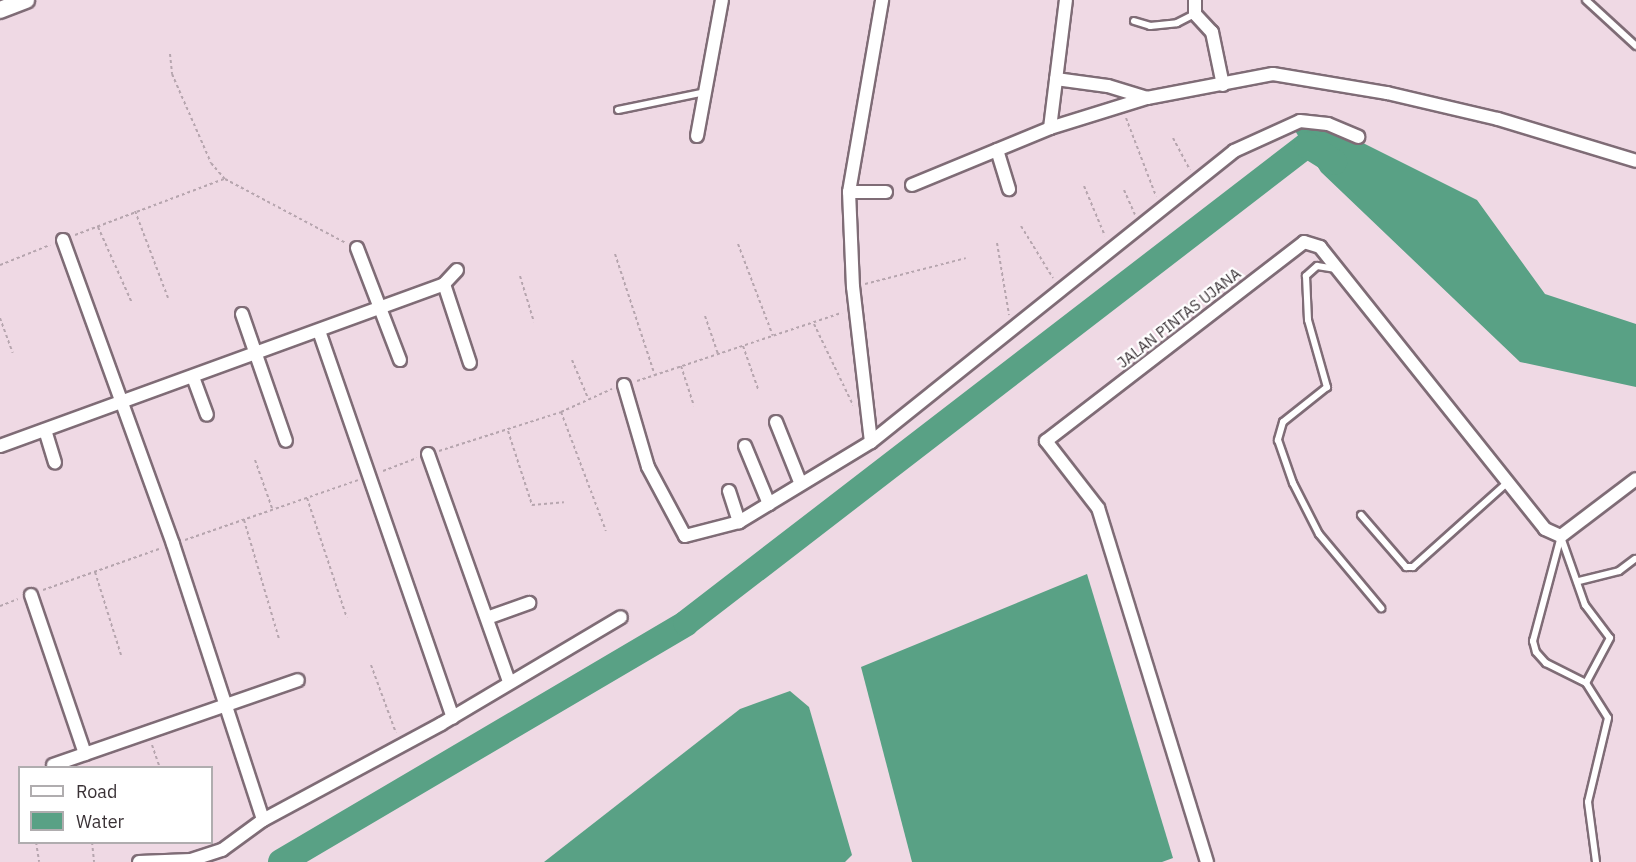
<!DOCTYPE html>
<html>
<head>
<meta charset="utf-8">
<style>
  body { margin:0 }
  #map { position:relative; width:1636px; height:862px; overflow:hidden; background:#efd9e4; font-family:"IBM Plex Sans",sans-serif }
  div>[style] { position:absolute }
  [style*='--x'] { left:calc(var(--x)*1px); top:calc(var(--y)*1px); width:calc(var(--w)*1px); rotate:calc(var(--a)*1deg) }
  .water>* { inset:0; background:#59a185 }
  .river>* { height:26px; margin:-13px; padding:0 13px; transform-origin:13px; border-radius:13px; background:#59a185 }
  .path>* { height:2px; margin-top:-1px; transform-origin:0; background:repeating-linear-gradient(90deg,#b6a5ae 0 3px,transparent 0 6px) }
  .roads { filter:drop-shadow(2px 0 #7f6c76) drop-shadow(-2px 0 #7f6c76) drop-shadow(0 2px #7f6c76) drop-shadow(0 -2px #7f6c76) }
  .lane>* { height:6px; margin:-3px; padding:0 3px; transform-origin:3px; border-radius:3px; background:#fff }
  .street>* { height:12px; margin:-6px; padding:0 6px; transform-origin:6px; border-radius:6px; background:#fff }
  .secondary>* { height:16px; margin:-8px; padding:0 8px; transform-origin:8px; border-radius:8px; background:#fff }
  span { translate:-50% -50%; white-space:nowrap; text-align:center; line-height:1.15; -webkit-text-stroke:4.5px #fff; paint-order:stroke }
  .street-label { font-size:15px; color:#3a3236 }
  .legend { position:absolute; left:18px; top:766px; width:195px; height:78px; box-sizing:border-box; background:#fff; border:2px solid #b0adaf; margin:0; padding:8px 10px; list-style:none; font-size:18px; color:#3a3236 }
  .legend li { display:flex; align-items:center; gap:12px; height:30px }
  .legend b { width:30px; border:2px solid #b0adaf }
</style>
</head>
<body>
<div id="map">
  <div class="water">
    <div style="clip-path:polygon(1292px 126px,1329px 126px,1477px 200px,1545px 294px,1636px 324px,1636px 387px,1520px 362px,1321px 172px)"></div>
    <div style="clip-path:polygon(1087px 574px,1173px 858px,1162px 862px,912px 862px,861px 667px)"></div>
    <div style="clip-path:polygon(790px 691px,809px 707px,852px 855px,845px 862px,544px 862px,740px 709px)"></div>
  </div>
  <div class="river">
    <div style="--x:281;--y:862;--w:470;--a:-30.5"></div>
    <div style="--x:686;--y:623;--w:784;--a:-37.59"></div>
    <div style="--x:1307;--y:145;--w:32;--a:32"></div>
  </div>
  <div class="path">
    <div style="--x:170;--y:54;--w:20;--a:84"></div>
    <div style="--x:172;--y:74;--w:97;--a:66.3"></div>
    <div style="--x:211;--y:163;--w:21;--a:49"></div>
    <div style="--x:225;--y:179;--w:137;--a:27.9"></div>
    <div style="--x:1126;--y:118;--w:84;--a:69"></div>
    <div style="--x:1173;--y:138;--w:36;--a:62"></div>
    <div style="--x:1084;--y:186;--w:54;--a:67.2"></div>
    <div style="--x:1124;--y:190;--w:27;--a:66"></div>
    <div style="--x:135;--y:211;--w:93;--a:69.2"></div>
    <div style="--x:1021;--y:226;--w:61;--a:58.4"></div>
    <div style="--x:98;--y:227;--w:83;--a:65.9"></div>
    <div style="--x:75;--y:235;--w:159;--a:-20.6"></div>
    <div style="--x:997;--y:243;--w:73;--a:80.5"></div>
    <div style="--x:738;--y:244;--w:98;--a:69.2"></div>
    <div style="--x:615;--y:254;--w:128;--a:71.8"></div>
    <div style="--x:0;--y:265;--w:54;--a:-21.8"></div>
    <div style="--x:520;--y:276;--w:48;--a:73.1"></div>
    <div style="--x:865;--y:284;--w:104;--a:-14.4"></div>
    <div style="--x:705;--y:316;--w:40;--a:71.1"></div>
    <div style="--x:0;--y:318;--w:37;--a:70"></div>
    <div style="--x:814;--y:324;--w:90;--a:64.3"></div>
    <div style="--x:743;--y:346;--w:46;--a:70.8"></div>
    <div style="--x:572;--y:360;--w:41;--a:67.2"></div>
    <div style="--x:681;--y:366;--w:42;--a:72"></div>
    <div style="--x:637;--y:381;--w:216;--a:-18.4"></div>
    <div style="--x:561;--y:412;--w:127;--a:69.3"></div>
    <div style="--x:508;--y:431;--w:78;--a:72"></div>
    <div style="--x:532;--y:505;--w:32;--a:-5"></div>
    <div style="--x:439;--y:451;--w:128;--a:-17.7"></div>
    <div style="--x:561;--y:412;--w:56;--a:-24.3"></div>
    <div style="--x:255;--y:460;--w:51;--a:70.5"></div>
    <div style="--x:383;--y:471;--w:36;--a:-21"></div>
    <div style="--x:307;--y:498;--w:126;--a:71.6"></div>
    <div style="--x:244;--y:520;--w:124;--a:73.6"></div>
    <div style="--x:185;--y:540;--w:183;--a:-19.1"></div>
    <div style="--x:95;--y:572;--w:87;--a:72.6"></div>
    <div style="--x:43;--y:590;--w:123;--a:-19.5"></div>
    <div style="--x:0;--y:606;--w:19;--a:-21"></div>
    <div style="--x:371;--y:665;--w:72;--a:69.8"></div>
    <div style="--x:152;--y:745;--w:24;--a:71"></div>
    <div style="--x:36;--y:842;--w:20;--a:81"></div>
    <div style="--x:92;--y:842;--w:20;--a:84"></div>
  </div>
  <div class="roads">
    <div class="lane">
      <div style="--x:1586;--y:0;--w:68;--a:42.6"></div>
      <div style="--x:1134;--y:21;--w:17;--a:17"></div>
      <div style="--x:1150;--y:26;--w:27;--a:-6"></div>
      <div style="--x:1177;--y:23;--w:20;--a:-27"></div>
      <div style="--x:618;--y:110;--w:90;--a:-11.6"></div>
      <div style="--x:1336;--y:269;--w:19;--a:-171"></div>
      <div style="--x:1317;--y:266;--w:15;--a:138"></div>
      <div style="--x:1306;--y:276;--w:44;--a:87.4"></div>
      <div style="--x:1308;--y:320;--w:70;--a:74.2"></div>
      <div style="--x:1327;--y:387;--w:56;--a:141.5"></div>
      <div style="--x:1283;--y:422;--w:19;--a:106"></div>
      <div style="--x:1278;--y:440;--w:46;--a:70.8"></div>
      <div style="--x:1293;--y:483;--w:57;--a:63"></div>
      <div style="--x:1319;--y:534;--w:97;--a:50"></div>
      <div style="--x:1361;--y:515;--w:69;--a:49.1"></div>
      <div style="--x:1406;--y:567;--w:7;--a:0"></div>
      <div style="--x:1413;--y:567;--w:127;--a:-41.8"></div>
      <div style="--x:1561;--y:536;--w:109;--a:104.9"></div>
      <div style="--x:1533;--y:641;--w:11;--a:75"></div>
      <div style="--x:1536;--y:652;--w:15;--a:48"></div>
      <div style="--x:1546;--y:663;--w:45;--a:26.6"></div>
      <div style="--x:1586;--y:683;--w:41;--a:57.8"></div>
      <div style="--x:1608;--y:718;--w:86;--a:103.4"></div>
      <div style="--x:1588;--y:802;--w:61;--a:82.4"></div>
      <div style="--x:1561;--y:537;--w:72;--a:70.6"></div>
      <div style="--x:1585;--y:605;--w:41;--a:52.9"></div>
      <div style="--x:1610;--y:638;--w:51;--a:118.1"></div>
      <div style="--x:1579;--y:581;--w:41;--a:-14"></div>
      <div style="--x:1619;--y:571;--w:20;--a:-37"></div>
    </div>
    <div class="street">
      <div style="--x:1195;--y:0;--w:14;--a:90"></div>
      <div style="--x:1195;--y:14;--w:25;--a:47"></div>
      <div style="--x:1212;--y:32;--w:54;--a:78.3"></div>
      <div style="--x:1056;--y:79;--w:52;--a:7.7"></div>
      <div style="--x:1108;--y:86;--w:41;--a:17.1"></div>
      <div style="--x:1050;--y:128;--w:129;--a:-82.9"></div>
      <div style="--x:697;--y:136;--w:138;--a:-79.6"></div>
      <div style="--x:997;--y:150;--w:41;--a:72.9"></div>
      <div style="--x:912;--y:185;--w:149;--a:-22.4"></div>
      <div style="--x:1050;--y:128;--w:102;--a:-17.2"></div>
      <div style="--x:1147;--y:98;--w:128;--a:-10.8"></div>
      <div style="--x:1273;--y:74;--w:116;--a:9.5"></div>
      <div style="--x:1387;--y:93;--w:114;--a:13.2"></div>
      <div style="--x:1498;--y:119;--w:144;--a:16.9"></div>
      <div style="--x:849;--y:192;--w:37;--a:0"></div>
      <div style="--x:63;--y:240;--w:323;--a:70.1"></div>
      <div style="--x:173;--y:544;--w:290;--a:71.9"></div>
      <div style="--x:357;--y:248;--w:120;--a:69"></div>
      <div style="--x:444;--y:284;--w:83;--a:71.8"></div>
      <div style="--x:242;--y:314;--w:134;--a:70.9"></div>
      <div style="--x:319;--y:331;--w:409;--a:70.9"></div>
      <div style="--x:193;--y:377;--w:40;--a:69.8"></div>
      <div style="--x:624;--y:385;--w:85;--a:73.7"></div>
      <div style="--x:648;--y:467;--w:78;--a:61.8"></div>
      <div style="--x:685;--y:536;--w:56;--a:-14.5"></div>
      <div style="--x:739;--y:522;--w:154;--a:-31.2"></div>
      <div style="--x:871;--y:442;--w:156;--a:-96.6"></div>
      <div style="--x:853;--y:287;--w:95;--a:-92.4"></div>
      <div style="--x:849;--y:192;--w:195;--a:-80.2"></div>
      <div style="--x:776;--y:422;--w:65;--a:68.2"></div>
      <div style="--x:45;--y:430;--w:34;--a:73"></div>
      <div style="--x:871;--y:442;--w:465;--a:-38.7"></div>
      <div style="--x:1234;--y:151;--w:72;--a:-24.4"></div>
      <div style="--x:1300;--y:121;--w:28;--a:6"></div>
      <div style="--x:1328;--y:124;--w:33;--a:23"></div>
      <div style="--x:0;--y:446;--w:473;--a:-20"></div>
      <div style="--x:444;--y:284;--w:19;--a:-47"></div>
      <div style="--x:745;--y:446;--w:63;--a:67.5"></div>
      <div style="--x:428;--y:454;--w:242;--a:70.4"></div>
      <div style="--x:729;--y:491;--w:33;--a:72"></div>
      <div style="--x:31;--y:595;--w:168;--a:71.2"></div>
      <div style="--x:487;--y:618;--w:45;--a:-19.7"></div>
      <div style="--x:53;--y:765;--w:259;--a:-19.1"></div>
      <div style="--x:139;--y:862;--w:52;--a:-2.2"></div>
      <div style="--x:191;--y:860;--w:33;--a:-18"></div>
      <div style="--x:222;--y:850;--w:51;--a:-36.2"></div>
      <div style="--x:263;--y:820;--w:202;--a:-28.3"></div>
      <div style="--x:441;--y:724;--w:209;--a:-30.7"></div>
      <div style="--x:1207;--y:862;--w:370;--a:-107.1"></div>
      <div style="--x:1098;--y:508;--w:85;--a:-127.8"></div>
      <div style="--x:1046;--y:441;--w:326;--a:-37.6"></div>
      <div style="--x:1304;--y:242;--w:17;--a:17"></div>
      <div style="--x:1320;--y:247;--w:361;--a:51.4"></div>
      <div style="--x:1545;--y:529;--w:17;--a:24"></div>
      <div style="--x:1561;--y:536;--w:94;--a:-37.2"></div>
    </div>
    <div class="secondary">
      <div style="--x:0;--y:10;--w:28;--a:-21"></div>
    </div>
  </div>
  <div class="street-label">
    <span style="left:1179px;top:318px;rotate:-38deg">JALAN PINTAS UJANA</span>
  </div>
  <ul class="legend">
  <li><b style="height:8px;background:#fff"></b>Road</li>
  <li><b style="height:16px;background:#59a185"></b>Water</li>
  </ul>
</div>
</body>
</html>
